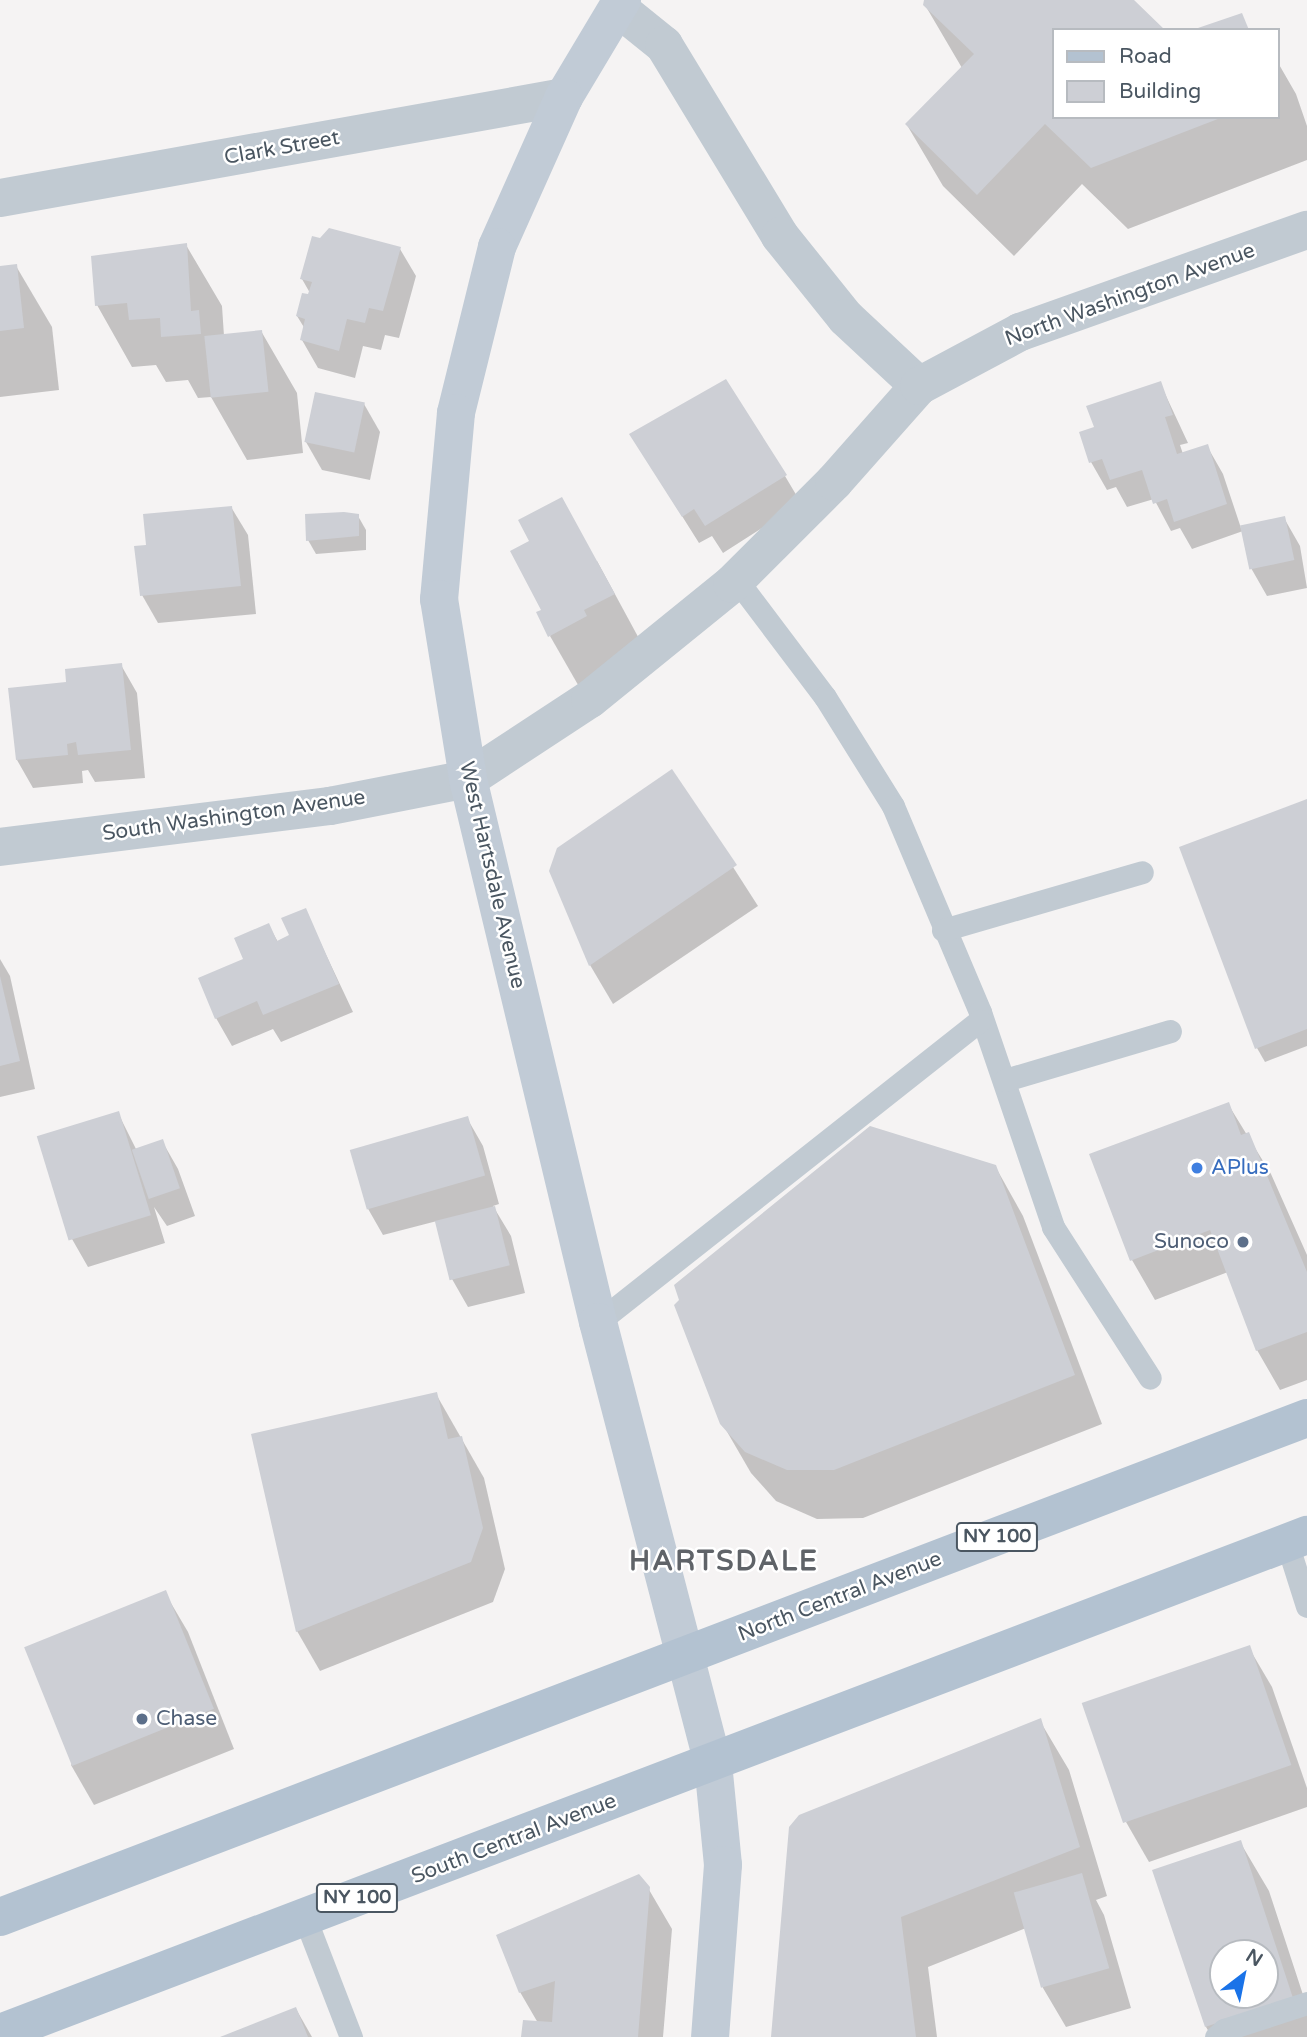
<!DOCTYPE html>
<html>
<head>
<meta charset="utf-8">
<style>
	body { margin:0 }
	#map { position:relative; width:1307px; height:2037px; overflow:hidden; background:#f5f3f3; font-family:"Varela Round",sans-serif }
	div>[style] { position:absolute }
	.shadow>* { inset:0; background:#0003 }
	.building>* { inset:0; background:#cdcfd5; transform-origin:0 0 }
	.service>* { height:23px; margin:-11.5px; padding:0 11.5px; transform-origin:11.5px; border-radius:11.5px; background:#c1cad2 }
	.minor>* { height:38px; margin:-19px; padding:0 19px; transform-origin:19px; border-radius:19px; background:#c1cad2 }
	.secondary>* { height:38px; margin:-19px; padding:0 19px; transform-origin:19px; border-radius:19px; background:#c1cbd6 }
	.primary>* { height:38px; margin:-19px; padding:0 19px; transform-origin:19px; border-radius:19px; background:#b3c2d1 }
	.dots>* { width:19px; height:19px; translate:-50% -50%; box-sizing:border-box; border:4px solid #fff; border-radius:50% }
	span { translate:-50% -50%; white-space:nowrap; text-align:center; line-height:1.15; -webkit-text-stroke:5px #fff; paint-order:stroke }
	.shield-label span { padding:2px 5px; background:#fff; border:2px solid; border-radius:5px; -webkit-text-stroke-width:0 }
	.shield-label { font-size:19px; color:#4a5661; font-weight:700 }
	.street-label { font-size:21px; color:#4a5661 }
	.shop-label { font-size:21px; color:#366cbe }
	.left { translate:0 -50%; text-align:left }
	.service-label { font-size:21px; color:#4e5e75 }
	.right { translate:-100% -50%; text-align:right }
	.district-label { font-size:28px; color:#5f6368; font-weight:700; letter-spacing:2px }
	.legend { position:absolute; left:1052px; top:28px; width:228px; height:91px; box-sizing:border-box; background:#fff; border:2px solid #b7bbc0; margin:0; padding:9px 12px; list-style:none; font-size:21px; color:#4a5661 }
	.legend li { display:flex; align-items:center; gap:14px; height:35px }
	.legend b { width:35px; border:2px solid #b7bbc0 }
	.north { position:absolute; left:1209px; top:1939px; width:70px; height:70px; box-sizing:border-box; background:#fff; border:2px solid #b7bbc0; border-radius:50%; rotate:32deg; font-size:19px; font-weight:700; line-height:28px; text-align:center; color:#4a5661 }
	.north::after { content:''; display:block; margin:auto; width:24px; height:32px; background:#1a73e8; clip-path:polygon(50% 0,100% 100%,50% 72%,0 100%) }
</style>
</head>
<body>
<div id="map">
	<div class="shadow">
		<div style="clip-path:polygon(926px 0,1131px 0,1053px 30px,1053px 117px,1277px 117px,1277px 61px,1296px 94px,1307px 126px,1307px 160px,1128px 229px,1082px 184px,1014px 256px,943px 186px,907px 125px,962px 68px,925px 5px)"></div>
		<div style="clip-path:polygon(186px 245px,222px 306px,224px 336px,261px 331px,297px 393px,303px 453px,247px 460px,211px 397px,198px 398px,188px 380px,166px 382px,156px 365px,132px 367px,97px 305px)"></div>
		<div style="clip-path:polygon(400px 249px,416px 276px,399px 338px,385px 335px,381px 350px,363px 346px,355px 378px,318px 368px,302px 340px,305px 329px,297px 316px,310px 293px,302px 279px)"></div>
		<div style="clip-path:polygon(16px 266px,52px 327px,59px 390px,0 397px,0 267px)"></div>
		<div style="clip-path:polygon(1160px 383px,1188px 443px,1180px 445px,1183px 454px,1207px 446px,1223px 474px,1241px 528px,1284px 518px,1300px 546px,1307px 588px,1267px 596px,1251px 568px,1243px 531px,1192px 549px,1180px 528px,1171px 531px,1154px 499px,1127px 507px,1116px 487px,1107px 490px,1091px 462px,1096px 428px)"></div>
		<div style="clip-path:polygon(364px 404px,380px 432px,370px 480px,322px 470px,306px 442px)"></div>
		<div style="clip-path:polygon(648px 462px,785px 476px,801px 503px,723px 553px,712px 536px,699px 543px)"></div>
		<div style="clip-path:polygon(231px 507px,248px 535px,256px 614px,158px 623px,142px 595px,148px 546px)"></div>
		<div style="clip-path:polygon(358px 516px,366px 530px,366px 550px,316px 554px,308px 540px)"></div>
		<div style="clip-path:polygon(597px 561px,649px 657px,585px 697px,550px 636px)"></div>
		<div style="clip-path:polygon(121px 665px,137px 693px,145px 778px,95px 782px,88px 770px,82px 771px,83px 783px,33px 788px,17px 760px,68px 683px)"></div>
		<div style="clip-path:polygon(672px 772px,758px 906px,613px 1004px,590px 965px)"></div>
		<div style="clip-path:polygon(1307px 801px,1307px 1046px,1265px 1062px,1257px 1048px)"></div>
		<div style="clip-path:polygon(305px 910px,353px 1012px,281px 1042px,273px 1029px,232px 1046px,216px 1018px,245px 960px,269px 926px,278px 942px,291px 936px)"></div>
		<div style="clip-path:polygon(0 959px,10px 976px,35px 1089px,0 1097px)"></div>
		<div style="clip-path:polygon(1228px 1104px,1271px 1174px,1307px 1255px,1307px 1380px,1280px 1390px,1257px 1350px,1228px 1272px,1155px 1300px,1132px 1260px)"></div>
		<div style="clip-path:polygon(118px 1113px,136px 1149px,162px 1141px,178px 1169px,195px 1216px,167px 1226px,154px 1207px,165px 1243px,88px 1267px,72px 1239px)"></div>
		<div style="clip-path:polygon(467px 1118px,483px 1146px,499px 1204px,493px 1206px,511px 1236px,525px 1293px,468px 1307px,452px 1279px,437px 1221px,383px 1235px,367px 1207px)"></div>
		<div style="clip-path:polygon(995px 1166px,1023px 1216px,1102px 1424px,863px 1518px,817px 1519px,776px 1501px,751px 1473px,722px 1423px)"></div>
		<div style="clip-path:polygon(436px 1394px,484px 1478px,505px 1569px,493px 1602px,320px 1671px,297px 1631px)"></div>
		<div style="clip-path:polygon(165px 1593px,188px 1632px,234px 1749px,94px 1805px,71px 1765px)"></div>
		<div style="clip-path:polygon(1249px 1648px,1272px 1687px,1307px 1788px,1307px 1807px,1149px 1862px,1126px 1822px)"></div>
		<div style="clip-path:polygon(1040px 1721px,1069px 1770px,1107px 1896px,1096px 1900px,1104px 1915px,1131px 2008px,1066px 2027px,1043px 1988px,1026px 1928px,928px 1967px,937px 2037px,772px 2037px)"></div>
		<div style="clip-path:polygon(evenodd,1240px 1842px,1269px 1891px,1307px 2007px,1307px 2037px,1212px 2037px,1206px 2027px,1240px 1842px,1223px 1953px,1265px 1953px,1265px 1995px,1223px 1995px,1223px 1953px)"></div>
		<div style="clip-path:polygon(648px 1888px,672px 1929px,663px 2037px,523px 2037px,538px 2023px,520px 1992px)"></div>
		<div style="clip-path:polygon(296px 2009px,312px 2037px,224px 2037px)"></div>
	</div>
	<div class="building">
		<div style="clip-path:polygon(924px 0,1134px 0,1165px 30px,1053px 30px,1053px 117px,1223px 117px,1091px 168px,1045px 124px,977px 195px,905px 124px,974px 54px,923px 5px)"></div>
		<div style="clip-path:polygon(1242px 13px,1249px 30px,1195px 30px,1195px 29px)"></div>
		<div style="clip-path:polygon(329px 228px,401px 247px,383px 311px,369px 308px,365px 323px,347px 319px,339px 351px,300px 340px,305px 319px,296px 316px,302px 293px,308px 294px,312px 282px,300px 279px,312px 236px,320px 238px)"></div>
		<div style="clip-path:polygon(187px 243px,191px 311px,199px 310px,201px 334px,161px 337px,160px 318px,129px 320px,127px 303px,95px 306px,91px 256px)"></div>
		<div style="clip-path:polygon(17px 264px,24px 328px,0 331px,0 266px)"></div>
		<div style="left:262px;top:330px;width:62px;height:58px;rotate:84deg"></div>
		<div style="clip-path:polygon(726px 379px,787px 475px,705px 526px,694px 509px,682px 517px,629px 434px)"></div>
		<div style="clip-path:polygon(1161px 381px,1173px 415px,1165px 417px,1177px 454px,1208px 444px,1227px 504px,1174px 522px,1167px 499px,1153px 504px,1142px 470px,1110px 480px,1102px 459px,1089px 463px,1079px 432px,1094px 427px,1086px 406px)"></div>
		<div style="left:315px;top:392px;width:51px;height:51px;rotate:12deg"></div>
		<div style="clip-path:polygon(562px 497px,615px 594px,584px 610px,587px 616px,548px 637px,536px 612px,541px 610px,510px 551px,529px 541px,518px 520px)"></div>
		<div style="clip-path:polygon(232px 506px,241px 586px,140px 596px,134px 546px,146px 545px,143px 514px)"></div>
		<div style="clip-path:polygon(344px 512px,359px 514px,359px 536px,306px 541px,305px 514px)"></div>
		<div style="left:1285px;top:516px;width:45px;height:46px;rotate:78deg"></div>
		<div style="clip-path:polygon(122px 663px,131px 750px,78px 755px,76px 742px,67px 744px,68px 755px,16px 760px,8px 688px,66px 682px,65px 669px)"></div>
		<div style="clip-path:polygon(672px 769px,737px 865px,589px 966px,549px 871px,557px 848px)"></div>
		<div style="clip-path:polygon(1307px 799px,1307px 1029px,1255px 1049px,1179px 847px)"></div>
		<div style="clip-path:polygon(306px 908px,339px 984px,263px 1015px,257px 1001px,215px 1019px,198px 978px,243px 959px,234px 938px,269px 923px,277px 941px,289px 935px,281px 918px)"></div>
		<div style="clip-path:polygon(0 976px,20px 1061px,0 1066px)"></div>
		<div style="clip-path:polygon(1229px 1102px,1241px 1135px,1249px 1132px,1307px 1272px,1307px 1332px,1256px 1351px,1210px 1230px,1130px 1261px,1089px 1154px)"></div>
		<div style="left:119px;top:1111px;width:109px;height:86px;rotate:73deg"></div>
		<div style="left:468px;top:1116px;width:62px;height:123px;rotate:74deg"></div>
		<div style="clip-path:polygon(870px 1126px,996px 1165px,1075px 1375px,834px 1470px,787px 1470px,745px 1452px,720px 1424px,674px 1305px,679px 1300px,674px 1285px)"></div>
		<div style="left:163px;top:1139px;width:52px;height:33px;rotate:71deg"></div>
		<div style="left:495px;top:1206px;width:61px;height:62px;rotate:76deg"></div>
		<div style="clip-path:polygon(437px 1392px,448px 1439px,462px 1436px,483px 1528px,471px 1562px,296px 1632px,251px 1434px)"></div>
		<div style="left:166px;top:1590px;width:128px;height:153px;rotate:68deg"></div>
		<div style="left:1250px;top:1645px;width:127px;height:178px;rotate:71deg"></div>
		<div style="clip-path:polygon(1041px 1718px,1080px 1847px,901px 1917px,916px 2037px,771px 2037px,789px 1827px,799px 1815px)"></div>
		<div style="clip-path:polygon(evenodd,1241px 1840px,1293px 1998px,1205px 2027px,1152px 1870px,1241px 1840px,1223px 1953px,1265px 1953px,1265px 1995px,1223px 1995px,1223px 1953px)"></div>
		<div style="left:1082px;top:1873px;width:99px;height:71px;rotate:74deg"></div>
		<div style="clip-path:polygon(639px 1874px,650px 1887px,638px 2037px,521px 2037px,523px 2020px,552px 2022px,555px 1981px,519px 1993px,496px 1935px)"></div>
		<div style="clip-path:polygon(296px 2007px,308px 2037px,220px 2037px)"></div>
	</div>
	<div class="service">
		<div style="left:736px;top:579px;width:148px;rotate:53deg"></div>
		<div style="left:825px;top:697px;width:128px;rotate:58deg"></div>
		<div style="left:893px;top:806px;width:224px;rotate:67.1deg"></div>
		<div style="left:980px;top:1012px;width:227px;rotate:71.2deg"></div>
		<div style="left:1053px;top:1227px;width:179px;rotate:57.3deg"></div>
		<div style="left:943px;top:930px;width:207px;rotate:-16.2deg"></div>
		<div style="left:1005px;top:1080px;width:172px;rotate:-16.5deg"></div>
		<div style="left:598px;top:1322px;width:486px;rotate:-38.3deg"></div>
		<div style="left:1287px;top:1543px;width:66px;rotate:72.4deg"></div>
		<div style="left:305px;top:1918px;width:128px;rotate:68.9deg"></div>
		<div style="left:1216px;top:2037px;width:11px;rotate:-41deg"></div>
		<div style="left:1224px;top:2030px;width:87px;rotate:-18deg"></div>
	</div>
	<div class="minor">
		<div style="left:618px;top:8px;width:59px;rotate:38.8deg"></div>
		<div style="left:664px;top:45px;width:223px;rotate:58.7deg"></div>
		<div style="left:780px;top:236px;width:105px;rotate:51.2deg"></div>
		<div style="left:846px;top:318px;width:100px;rotate:43deg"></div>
		<div style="left:0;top:198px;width:573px;rotate:-10.15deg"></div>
		<div style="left:0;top:847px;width:333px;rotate:-7.1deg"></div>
		<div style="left:330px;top:806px;width:141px;rotate:-11.1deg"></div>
		<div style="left:468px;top:779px;width:146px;rotate:-33.3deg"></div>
		<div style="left:590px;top:699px;width:183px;rotate:-39deg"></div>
		<div style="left:732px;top:584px;width:144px;rotate:-45deg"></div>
		<div style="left:834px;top:482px;width:128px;rotate:-48.5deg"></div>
		<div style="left:919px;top:386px;width:115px;rotate:-28.1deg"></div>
		<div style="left:1020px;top:332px;width:305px;rotate:-19.6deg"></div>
	</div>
	<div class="secondary">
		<div style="left:622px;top:0;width:113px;rotate:120.9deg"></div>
		<div style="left:564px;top:97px;width:164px;rotate:114.1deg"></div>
		<div style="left:497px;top:247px;width:171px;rotate:103.9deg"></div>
		<div style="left:456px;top:413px;width:187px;rotate:95.2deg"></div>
		<div style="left:439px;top:599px;width:182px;rotate:80.8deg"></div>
		<div style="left:468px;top:779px;width:558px;rotate:76.54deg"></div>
		<div style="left:598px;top:1322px;width:456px;rotate:75.4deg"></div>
		<div style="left:713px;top:1763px;width:102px;rotate:84.4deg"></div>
		<div style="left:723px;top:1865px;width:172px;rotate:94.3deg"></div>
	</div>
	<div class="primary">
		<div style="left:0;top:1917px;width:1399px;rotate:-20.9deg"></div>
		<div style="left:0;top:2033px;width:1399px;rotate:-20.86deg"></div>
	</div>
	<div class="dots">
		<div style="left:1197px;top:1168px;background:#3f7fe0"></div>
		<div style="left:1243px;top:1242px;background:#5c6f8a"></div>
		<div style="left:142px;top:1719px;background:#5c6f8a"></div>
	</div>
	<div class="shield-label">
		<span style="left:997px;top:1537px">NY 100</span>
		<span style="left:357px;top:1898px">NY 100</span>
	</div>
	<div class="street-label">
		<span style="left:282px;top:148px;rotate:-10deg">Clark Street</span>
		<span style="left:1130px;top:295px;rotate:-20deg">North Washington Avenue</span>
		<span style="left:234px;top:816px;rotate:-8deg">South Washington Avenue</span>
		<span style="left:492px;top:875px;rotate:77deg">West Hartsdale Avenue</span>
		<span style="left:840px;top:1597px;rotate:-21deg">North Central Avenue</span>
		<span style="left:514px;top:1839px;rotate:-21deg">South Central Avenue</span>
	</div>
	<div class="shop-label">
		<span class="left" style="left:1211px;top:1168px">APlus</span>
	</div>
	<div class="service-label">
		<span class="right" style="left:1229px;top:1242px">Sunoco</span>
		<span class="left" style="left:156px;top:1719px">Chase</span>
	</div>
	<div class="district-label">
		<span style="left:724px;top:1561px">HARTSDALE</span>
	</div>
	<ul class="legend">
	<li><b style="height:9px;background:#b3c2d1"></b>Road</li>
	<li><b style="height:19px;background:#cdcfd5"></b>Building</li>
	</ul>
	<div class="north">N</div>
</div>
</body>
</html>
